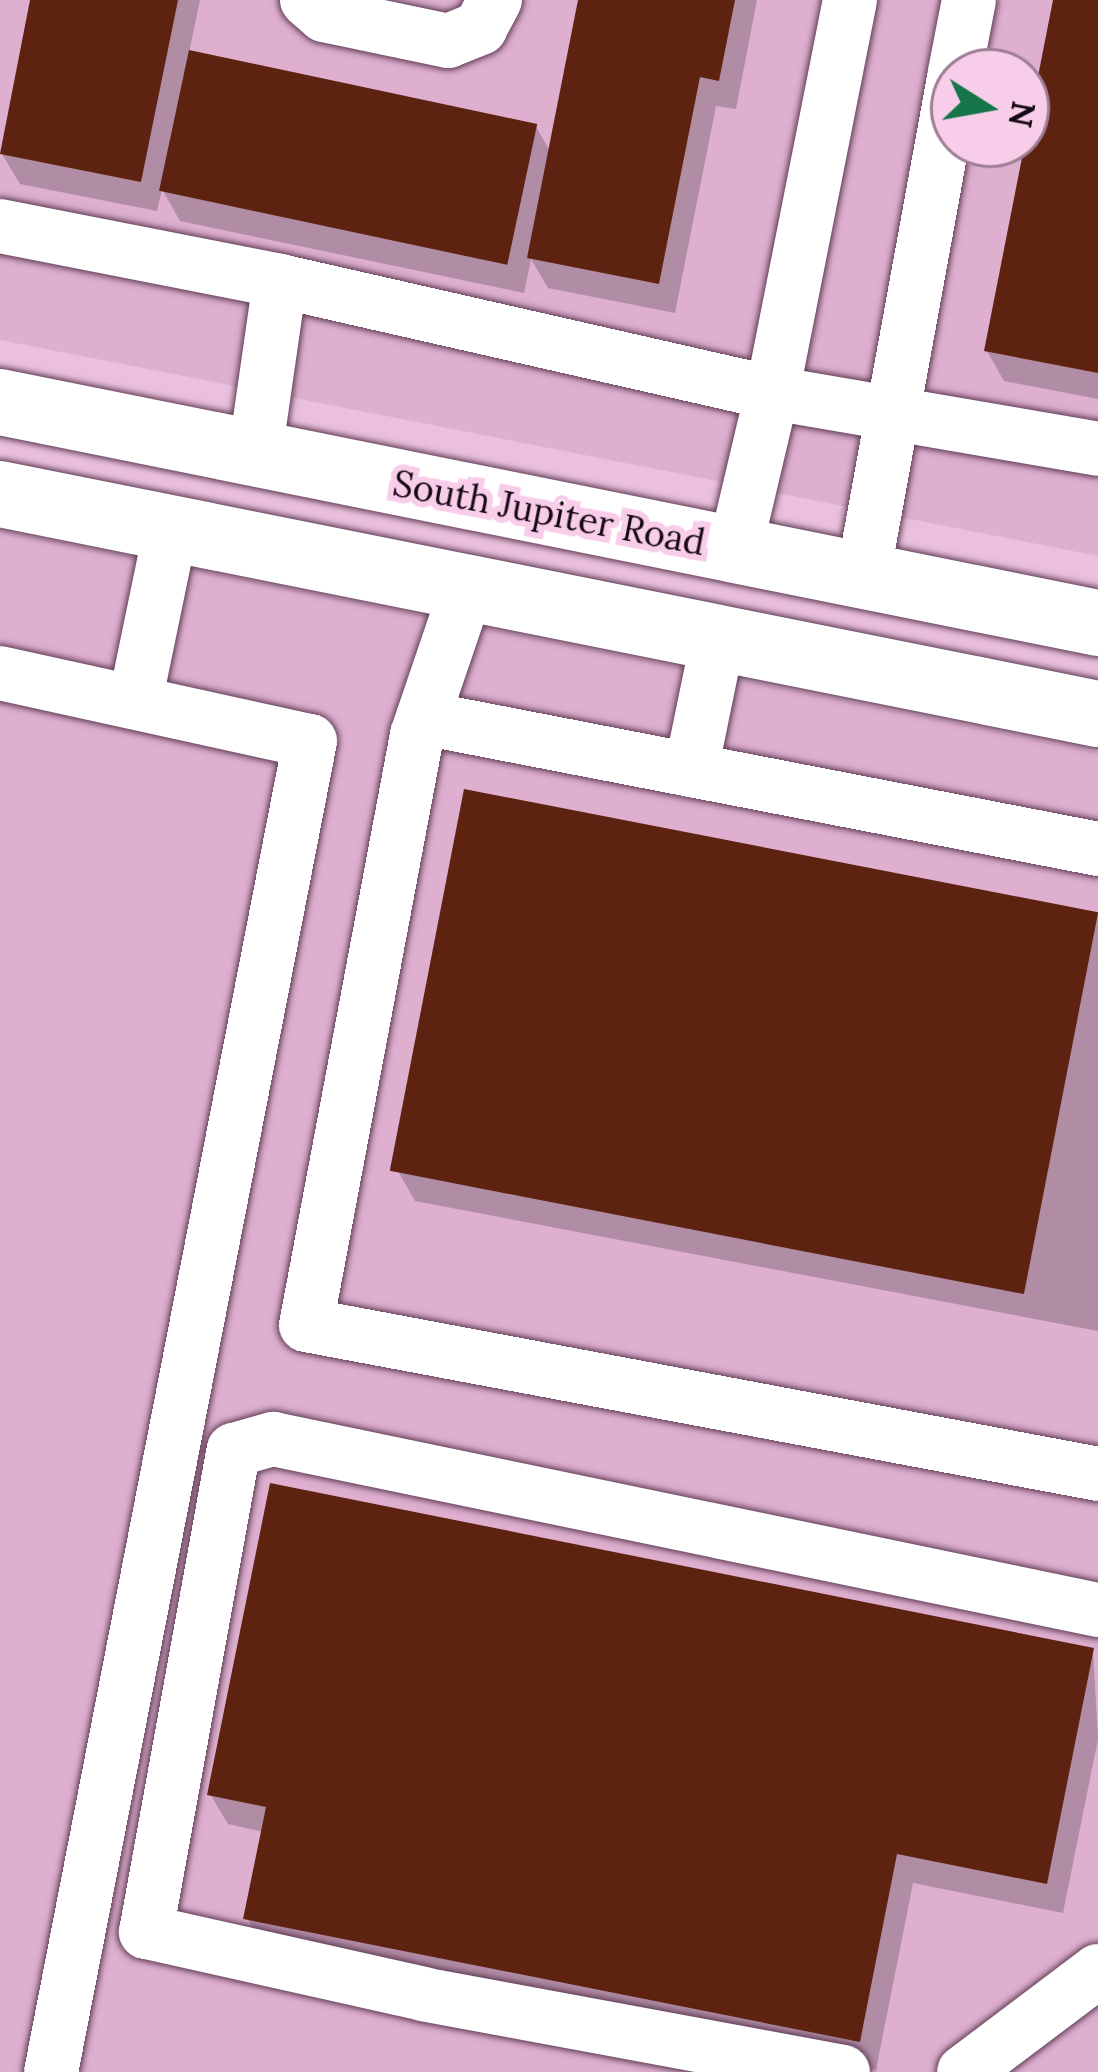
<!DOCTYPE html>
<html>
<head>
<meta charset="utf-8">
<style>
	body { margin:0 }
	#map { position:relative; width:1098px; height:2072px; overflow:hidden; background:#eac0dd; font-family:Lora,serif }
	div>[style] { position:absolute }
	.built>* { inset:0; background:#deafcf }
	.shadow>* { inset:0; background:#0003 }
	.building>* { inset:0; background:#5e2310; transform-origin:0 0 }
	.roads { filter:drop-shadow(0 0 3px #603d56) drop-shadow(0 0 3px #603d56) }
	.minor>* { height:54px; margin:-27px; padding:0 27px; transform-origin:27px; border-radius:27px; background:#fff }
	.major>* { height:66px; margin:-33px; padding:0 33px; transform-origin:33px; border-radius:33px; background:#fff }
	span { translate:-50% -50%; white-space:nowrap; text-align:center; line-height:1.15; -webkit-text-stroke:12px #f8cdea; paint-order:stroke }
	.street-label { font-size:36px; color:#170913 }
	.north { position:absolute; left:930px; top:48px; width:120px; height:120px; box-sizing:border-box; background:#f8cdea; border:3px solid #9e7f94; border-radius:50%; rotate:101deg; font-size:33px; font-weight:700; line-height:48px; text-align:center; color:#170913 }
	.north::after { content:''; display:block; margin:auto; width:42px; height:54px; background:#17754b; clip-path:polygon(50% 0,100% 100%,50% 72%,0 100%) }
</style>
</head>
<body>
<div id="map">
	<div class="built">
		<div style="clip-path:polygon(evenodd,0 0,1098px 0,1098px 556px,0 340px,0 0,954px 72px,1026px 72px,1026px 144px,954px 144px,954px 72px)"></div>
		<div style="clip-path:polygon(0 530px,1098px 752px,1098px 2072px,0 2072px)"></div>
	</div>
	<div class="shadow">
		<div style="clip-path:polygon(33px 0,200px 0,189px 53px,535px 125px,551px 153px,581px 0,757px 0,736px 109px,716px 106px,675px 313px,548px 288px,531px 259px,524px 293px,180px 221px,162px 189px,157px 211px,20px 184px,2px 154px)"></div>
		<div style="clip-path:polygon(1056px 0,1098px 0,1098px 399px,1004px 381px,987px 351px)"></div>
		<div style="clip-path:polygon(1098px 915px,1098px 1331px,415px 1201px,398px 1171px)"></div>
		<div style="clip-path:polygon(1093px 1650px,1098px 1739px,1063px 1913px,913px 1883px,876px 2070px,264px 1948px,247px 1918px,264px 1832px,228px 1824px,210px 1794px)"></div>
	</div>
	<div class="building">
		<div style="clip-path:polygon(30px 0,178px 0,141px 182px,0 154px)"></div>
		<div style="clip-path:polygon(578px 0,735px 0,719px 81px,700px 77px,659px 284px,527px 258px)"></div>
		<div style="clip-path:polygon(1053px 0,1098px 0,1098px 373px,984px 351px)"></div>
		<div style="left:189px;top:50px;width:356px;height:144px;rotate:12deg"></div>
		<div style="left:464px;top:789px;width:646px;height:389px;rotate:11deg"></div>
		<div style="clip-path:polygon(270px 1483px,1094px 1648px,1047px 1884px,897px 1854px,860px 2042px,243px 1919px,266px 1807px,207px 1795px)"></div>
	</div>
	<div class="roads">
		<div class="minor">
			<div style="left:307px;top:0;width:23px;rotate:41deg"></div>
			<div style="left:324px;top:15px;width:127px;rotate:11.8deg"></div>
			<div style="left:448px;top:41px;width:35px;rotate:-22deg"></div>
			<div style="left:480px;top:28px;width:32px;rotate:-62deg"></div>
			<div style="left:850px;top:0;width:401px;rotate:101.2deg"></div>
			<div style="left:772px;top:393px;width:331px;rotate:9.7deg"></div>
			<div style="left:955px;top:72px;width:73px;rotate:-79deg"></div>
			<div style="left:0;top:226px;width:285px;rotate:11.1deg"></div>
			<div style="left:280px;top:281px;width:175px;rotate:98.2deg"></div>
			<div style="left:280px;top:281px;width:505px;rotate:12.82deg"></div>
			<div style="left:772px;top:393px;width:161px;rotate:103.3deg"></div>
			<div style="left:863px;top:576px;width:506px;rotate:-79.64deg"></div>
			<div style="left:467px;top:588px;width:155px;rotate:108.8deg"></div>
			<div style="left:417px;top:735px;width:600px;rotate:100.65deg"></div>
			<div style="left:306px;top:1325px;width:806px;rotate:10.65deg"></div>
			<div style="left:0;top:673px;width:317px;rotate:12.4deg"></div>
			<div style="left:310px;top:741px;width:1356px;rotate:101.01deg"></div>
			<div style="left:135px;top:702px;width:178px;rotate:-78.3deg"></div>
			<div style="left:423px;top:718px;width:688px;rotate:10.98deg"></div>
			<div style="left:691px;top:770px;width:135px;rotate:-78.4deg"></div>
			<div style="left:843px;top:2072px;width:426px;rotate:-169.5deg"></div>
			<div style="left:424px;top:1994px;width:285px;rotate:-167.4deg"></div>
			<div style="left:146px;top:1932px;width:490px;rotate:-79.7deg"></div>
			<div style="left:234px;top:1450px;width:41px;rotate:-15.8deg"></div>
			<div style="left:273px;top:1439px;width:843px;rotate:11.71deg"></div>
			<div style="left:964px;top:2072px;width:168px;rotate:-37deg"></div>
		</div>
		<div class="major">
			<div style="left:0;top:402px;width:1120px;rotate:11.38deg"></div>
			<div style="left:0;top:494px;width:1120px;rotate:11.33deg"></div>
		</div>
	</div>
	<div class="street-label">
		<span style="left:549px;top:513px;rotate:11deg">South Jupiter Road</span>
	</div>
	<div class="north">N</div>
</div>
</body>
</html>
